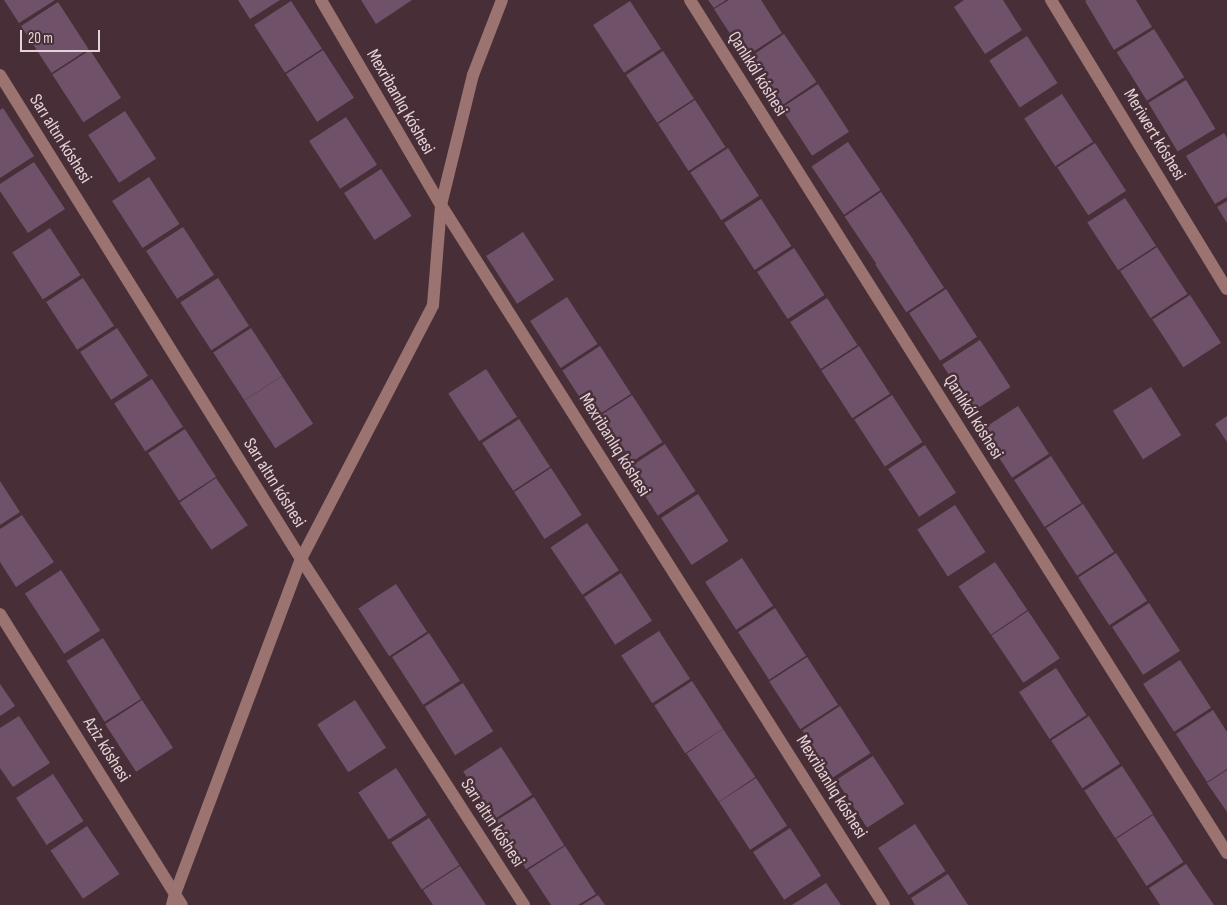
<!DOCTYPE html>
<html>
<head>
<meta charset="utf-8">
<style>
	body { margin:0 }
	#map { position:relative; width:1227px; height:905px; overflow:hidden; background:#482f37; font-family:"Sofia Sans Condensed",sans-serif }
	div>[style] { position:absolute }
	.building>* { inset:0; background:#6f516a; transform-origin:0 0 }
	.minor>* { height:12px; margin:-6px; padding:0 6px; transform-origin:6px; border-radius:6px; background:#9b7370 }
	span { translate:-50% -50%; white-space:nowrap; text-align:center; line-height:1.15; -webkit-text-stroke:5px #482f37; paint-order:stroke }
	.street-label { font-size:18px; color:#e4d3d8 }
	.scale { position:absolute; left:20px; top:30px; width:80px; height:22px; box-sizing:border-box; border:2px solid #e4d3d8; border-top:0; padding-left:6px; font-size:15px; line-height:18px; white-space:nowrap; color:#e4d3d8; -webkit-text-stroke:4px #482f37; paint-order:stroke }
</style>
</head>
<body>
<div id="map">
	<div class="building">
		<div style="clip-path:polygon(4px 0,55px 0,19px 23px)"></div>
		<div style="clip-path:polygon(238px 0,280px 0,250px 19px)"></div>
		<div style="clip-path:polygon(361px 0,412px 0,376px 24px)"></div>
		<div style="clip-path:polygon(708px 0,726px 0,714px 8px)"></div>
		<div style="clip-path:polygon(729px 0,761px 0,782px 33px,745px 57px,714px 9px)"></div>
		<div style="clip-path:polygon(964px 0,1003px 0,1022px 30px,985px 54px,954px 7px)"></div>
		<div style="clip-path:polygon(1087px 0,1136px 0,1152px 27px,1114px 50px,1085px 1px)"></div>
		<div style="left:291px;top:1px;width:57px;height:44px;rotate:57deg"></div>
		<div style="left:630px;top:1px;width:57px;height:44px;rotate:57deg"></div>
		<div style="left:58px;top:2px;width:56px;height:44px;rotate:57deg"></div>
		<div style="left:1154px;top:29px;width:57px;height:44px;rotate:58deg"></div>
		<div style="left:784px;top:34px;width:58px;height:44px;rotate:56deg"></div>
		<div style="left:1027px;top:36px;width:56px;height:45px;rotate:57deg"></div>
		<div style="left:90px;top:50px;width:57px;height:45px;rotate:57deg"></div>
		<div style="left:323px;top:50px;width:57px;height:44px;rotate:57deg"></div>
		<div style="left:663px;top:51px;width:57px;height:44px;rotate:57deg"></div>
		<div style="left:1186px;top:80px;width:57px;height:44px;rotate:59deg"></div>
		<div style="left:818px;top:84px;width:57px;height:44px;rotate:57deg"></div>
		<div style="left:1062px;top:94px;width:57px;height:45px;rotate:57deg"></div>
		<div style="left:695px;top:100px;width:56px;height:44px;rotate:57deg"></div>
		<div style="clip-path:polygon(3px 108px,34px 156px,0 178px,0 110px)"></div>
		<div style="left:125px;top:111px;width:57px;height:44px;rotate:57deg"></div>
		<div style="left:346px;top:117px;width:57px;height:44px;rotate:57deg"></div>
		<div style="clip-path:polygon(1224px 133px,1227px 138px,1227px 197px,1215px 204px,1186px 156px)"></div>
		<div style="left:848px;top:142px;width:58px;height:44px;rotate:56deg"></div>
		<div style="left:1095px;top:143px;width:57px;height:45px;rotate:57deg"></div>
		<div style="left:728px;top:148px;width:57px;height:45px;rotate:57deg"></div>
		<div style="clip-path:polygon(34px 162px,65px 209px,28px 233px,0 191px,0 184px)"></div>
		<div style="left:381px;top:169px;width:56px;height:44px;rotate:57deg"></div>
		<div style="left:149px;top:177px;width:56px;height:44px;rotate:57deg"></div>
		<div style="left:881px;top:192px;width:58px;height:44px;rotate:56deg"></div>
		<div style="left:1125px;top:198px;width:57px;height:45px;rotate:57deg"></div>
		<div style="left:761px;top:199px;width:56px;height:44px;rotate:57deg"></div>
		<div style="clip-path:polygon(1227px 201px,1227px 223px,1217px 207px)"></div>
		<div style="left:183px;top:227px;width:57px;height:44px;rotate:57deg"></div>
		<div style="left:50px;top:228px;width:56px;height:45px;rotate:57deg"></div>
		<div style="left:523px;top:232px;width:57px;height:44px;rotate:57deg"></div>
		<div style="left:913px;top:240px;width:57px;height:45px;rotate:57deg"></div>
		<div style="left:1157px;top:247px;width:56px;height:44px;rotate:57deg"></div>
		<div style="left:794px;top:248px;width:56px;height:44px;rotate:57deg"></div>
		<div style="left:83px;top:278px;width:57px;height:44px;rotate:57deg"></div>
		<div style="left:218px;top:278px;width:57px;height:45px;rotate:57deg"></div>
		<div style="left:946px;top:289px;width:57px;height:44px;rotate:57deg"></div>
		<div style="left:1190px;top:295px;width:57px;height:45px;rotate:57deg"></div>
		<div style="left:567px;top:297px;width:56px;height:44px;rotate:57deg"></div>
		<div style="left:827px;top:298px;width:56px;height:44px;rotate:57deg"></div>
		<div style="left:117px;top:328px;width:57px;height:44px;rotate:57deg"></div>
		<div style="left:251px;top:328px;width:57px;height:45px;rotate:57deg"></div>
		<div style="left:980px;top:340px;width:56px;height:45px;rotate:57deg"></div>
		<div style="left:600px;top:346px;width:57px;height:45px;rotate:57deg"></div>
		<div style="left:859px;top:346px;width:57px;height:45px;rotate:57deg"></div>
		<div style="left:486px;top:369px;width:57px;height:45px;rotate:57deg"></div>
		<div style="left:282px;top:376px;width:57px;height:45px;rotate:57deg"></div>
		<div style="left:152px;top:379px;width:57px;height:45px;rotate:57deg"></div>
		<div style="left:1151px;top:387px;width:57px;height:45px;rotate:58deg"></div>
		<div style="left:632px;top:395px;width:56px;height:45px;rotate:57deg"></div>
		<div style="left:892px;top:395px;width:56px;height:45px;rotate:57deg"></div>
		<div style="left:1018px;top:406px;width:57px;height:44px;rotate:57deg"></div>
		<div style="clip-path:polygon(1227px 416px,1227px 442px,1215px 424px)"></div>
		<div style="left:519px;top:419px;width:57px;height:44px;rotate:57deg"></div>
		<div style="left:185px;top:429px;width:57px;height:44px;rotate:57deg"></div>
		<div style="left:665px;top:444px;width:56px;height:45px;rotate:57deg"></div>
		<div style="left:925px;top:445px;width:57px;height:44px;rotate:57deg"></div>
		<div style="left:1051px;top:456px;width:56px;height:44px;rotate:57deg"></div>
		<div style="left:551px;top:468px;width:56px;height:44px;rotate:57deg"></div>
		<div style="left:216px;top:478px;width:57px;height:44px;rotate:56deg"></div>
		<div style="clip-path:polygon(0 481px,20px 512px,0 525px)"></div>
		<div style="left:698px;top:494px;width:56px;height:44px;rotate:57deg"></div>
		<div style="left:1083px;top:504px;width:57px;height:44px;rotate:57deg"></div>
		<div style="left:955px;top:505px;width:56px;height:45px;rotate:57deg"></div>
		<div style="clip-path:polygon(22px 515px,54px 562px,16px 587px,0 562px,0 529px)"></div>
		<div style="left:587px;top:523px;width:57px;height:44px;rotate:56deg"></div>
		<div style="left:1116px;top:553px;width:57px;height:45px;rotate:57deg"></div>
		<div style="left:742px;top:558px;width:57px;height:44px;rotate:57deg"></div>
		<div style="left:995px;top:562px;width:58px;height:44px;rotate:56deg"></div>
		<div style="left:61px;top:570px;width:72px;height:43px;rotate:57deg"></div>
		<div style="left:621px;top:573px;width:57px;height:44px;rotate:57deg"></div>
		<div style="left:396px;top:584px;width:57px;height:45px;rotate:57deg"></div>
		<div style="left:1149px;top:603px;width:57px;height:44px;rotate:57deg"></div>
		<div style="left:775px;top:608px;width:57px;height:44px;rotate:57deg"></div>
		<div style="left:1028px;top:611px;width:57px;height:44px;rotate:56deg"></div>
		<div style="left:659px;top:631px;width:57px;height:45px;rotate:57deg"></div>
		<div style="left:429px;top:633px;width:57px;height:44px;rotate:57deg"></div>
		<div style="left:103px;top:638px;width:72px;height:43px;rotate:58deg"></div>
		<div style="left:807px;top:657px;width:57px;height:45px;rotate:57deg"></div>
		<div style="left:1180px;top:660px;width:57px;height:44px;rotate:57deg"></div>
		<div style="left:1056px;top:668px;width:56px;height:44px;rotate:57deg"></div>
		<div style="left:692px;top:681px;width:57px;height:45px;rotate:57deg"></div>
		<div style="left:463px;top:683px;width:57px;height:45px;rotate:58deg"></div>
		<div style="clip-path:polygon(0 684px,15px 706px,0 716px)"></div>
		<div style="left:142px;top:700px;width:57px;height:44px;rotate:57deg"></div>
		<div style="left:355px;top:700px;width:57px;height:45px;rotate:57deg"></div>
		<div style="left:840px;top:706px;width:56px;height:45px;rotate:57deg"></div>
		<div style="clip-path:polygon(1213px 710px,1227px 732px,1227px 769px,1207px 782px,1176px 734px)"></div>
		<div style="clip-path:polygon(19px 716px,50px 763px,13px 787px,0 768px,0 728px)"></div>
		<div style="left:1089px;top:716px;width:57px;height:45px;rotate:57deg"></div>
		<div style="left:723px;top:729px;width:58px;height:44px;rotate:56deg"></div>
		<div style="left:501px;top:747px;width:57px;height:45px;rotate:57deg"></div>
		<div style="left:873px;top:756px;width:57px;height:44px;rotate:57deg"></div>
		<div style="left:1122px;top:766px;width:57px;height:45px;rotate:57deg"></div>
		<div style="left:396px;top:768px;width:56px;height:45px;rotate:57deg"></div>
		<div style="clip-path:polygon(1227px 770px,1227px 812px,1207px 783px)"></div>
		<div style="left:53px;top:774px;width:56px;height:44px;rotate:57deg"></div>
		<div style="left:756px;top:778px;width:57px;height:44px;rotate:57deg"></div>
		<div style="left:534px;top:797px;width:57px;height:45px;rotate:58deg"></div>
		<div style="left:1153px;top:815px;width:56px;height:44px;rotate:57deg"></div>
		<div style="left:429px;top:818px;width:56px;height:45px;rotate:57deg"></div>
		<div style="left:915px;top:824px;width:56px;height:44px;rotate:57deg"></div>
		<div style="left:87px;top:826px;width:58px;height:44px;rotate:56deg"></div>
		<div style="left:790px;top:828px;width:57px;height:44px;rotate:57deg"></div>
		<div style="clip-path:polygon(565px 846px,596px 894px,578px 905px,551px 905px,528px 870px)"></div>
		<div style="clip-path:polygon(1186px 864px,1214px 905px,1160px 905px,1149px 888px)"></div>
		<div style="clip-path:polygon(460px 866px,486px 905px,433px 905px,423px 890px)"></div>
		<div style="clip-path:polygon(948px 874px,968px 905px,915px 905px,911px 898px)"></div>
		<div style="clip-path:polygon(826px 883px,841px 905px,792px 905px)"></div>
		<div style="clip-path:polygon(598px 895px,605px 905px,582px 905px)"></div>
	</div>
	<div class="minor">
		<div style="left:321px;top:0;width:238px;rotate:59.7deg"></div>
		<div style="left:441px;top:205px;width:828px;rotate:57.67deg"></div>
		<div style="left:690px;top:0;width:1008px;rotate:57.81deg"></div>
		<div style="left:1051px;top:0;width:338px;rotate:58.7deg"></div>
		<div style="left:0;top:75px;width:570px;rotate:58.12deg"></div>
		<div style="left:301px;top:559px;width:412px;rotate:57.2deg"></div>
		<div style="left:0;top:614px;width:343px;rotate:58deg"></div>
		<div style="left:172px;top:905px;width:11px;rotate:-75deg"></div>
		<div style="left:175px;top:894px;width:358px;rotate:-69.4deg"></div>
		<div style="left:301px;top:559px;width:286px;rotate:-62.5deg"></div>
		<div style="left:433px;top:305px;width:100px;rotate:-85.4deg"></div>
		<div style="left:441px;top:205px;width:134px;rotate:-76.2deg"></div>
		<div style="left:473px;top:75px;width:80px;rotate:-68.9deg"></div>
	</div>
	<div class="street-label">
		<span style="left:757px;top:74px;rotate:58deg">Qanlıkól kóshesi</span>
		<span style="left:400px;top:102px;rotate:60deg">Mexribanlıq kóshesi</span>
		<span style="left:1154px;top:135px;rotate:59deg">Meriwert kóshesi</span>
		<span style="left:60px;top:139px;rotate:58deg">Sarı altın kóshesi</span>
		<span style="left:973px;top:417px;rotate:58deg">Qanlıkól kóshesi</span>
		<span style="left:614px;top:445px;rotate:58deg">Mexribanlıq kóshesi</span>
		<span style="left:274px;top:483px;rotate:58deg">Sarı altın kóshesi</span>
		<span style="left:106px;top:750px;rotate:58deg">Aziz kóshesi</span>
		<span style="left:831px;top:787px;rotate:58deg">Mexribanlıq kóshesi</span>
		<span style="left:492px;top:823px;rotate:57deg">Sarı altın kóshesi</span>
	</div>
	<div class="scale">20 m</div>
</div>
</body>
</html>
